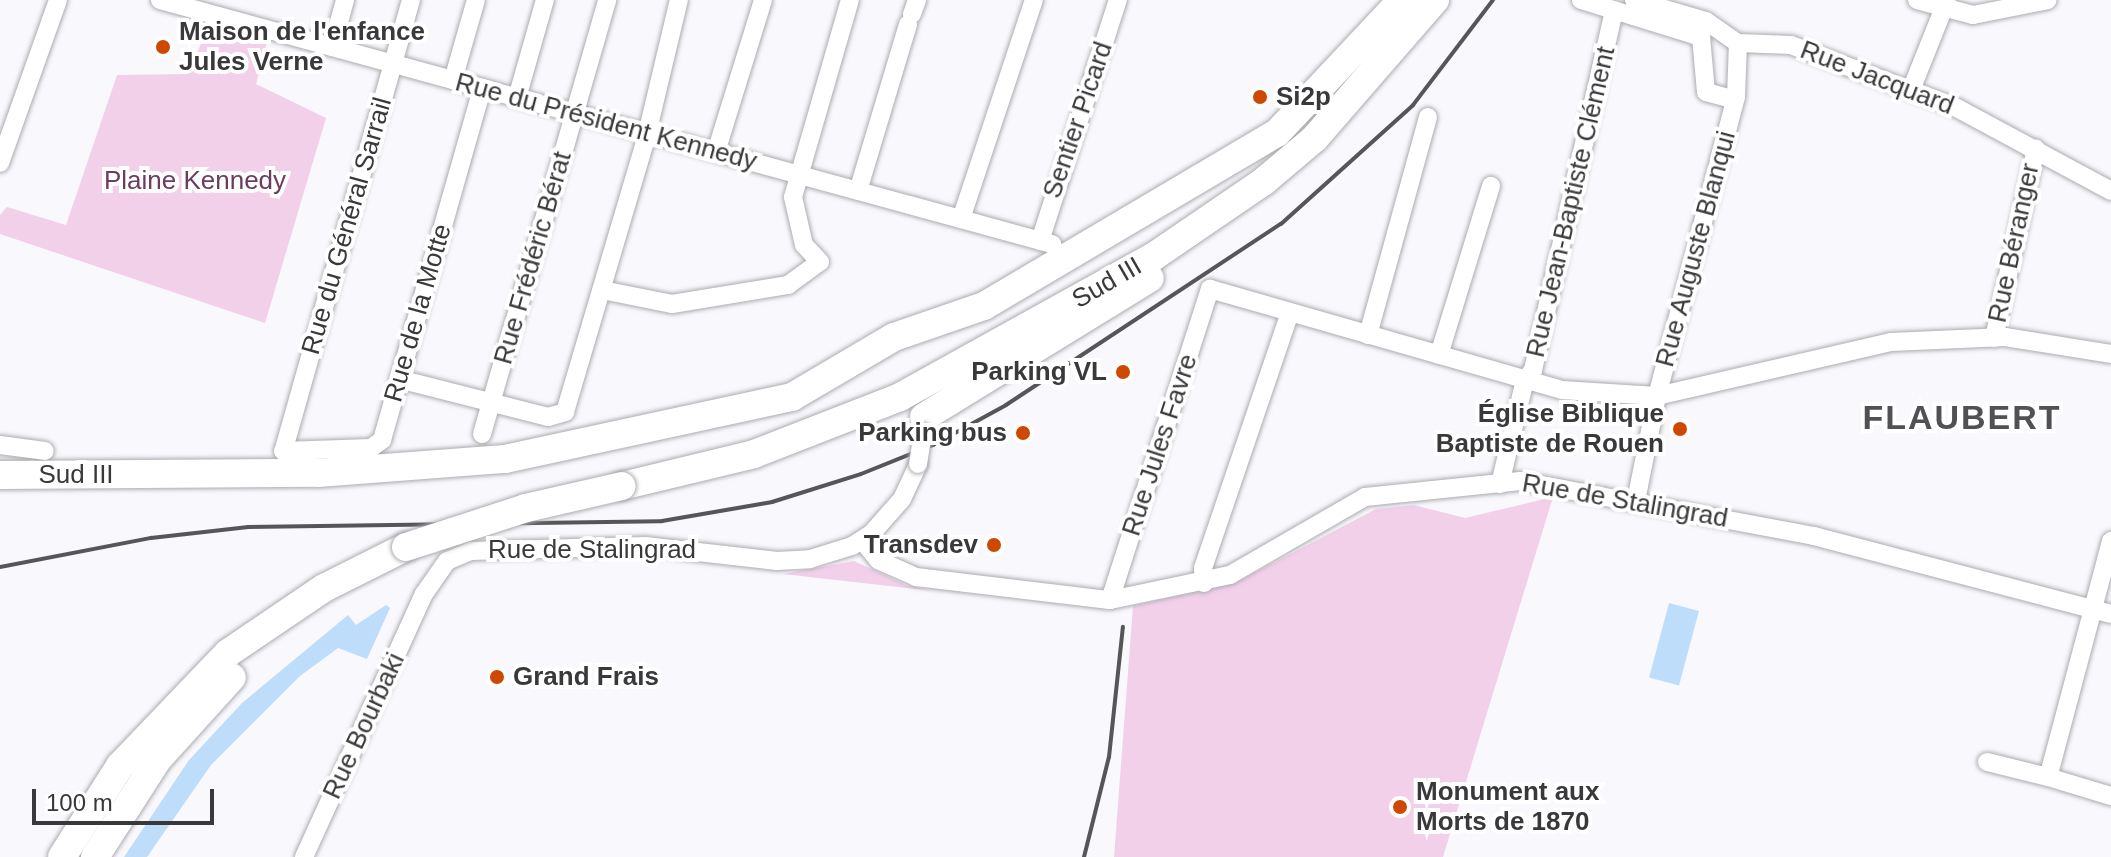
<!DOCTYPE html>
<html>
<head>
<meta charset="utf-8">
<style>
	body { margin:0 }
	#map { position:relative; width:2111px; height:857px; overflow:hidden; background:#f8f8fd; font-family:Arial,sans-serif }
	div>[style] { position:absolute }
	.green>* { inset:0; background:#f3d0ea }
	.water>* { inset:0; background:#beddfb; transform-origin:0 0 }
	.roads { filter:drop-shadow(0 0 2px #acabb0) drop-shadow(0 0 2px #acabb0) }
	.minor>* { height:18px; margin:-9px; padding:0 9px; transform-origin:9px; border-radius:9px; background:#fff }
	.highway>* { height:28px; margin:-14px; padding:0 14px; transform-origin:14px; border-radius:14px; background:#fff }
	.rail>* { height:4px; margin:-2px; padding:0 2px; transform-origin:2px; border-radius:2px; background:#565658 }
	.bridges { filter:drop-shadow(0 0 2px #acabb0) drop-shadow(0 0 2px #acabb0) }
	.minor-bridge>* { height:18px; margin:-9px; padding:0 9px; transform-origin:9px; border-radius:9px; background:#fff }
	.highway-bridge>* { height:28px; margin:-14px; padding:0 14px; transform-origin:14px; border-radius:14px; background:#fff }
	.dots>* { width:22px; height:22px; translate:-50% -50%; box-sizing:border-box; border:4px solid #fff; border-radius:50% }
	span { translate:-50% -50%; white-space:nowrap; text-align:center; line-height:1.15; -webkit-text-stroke:8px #fff; paint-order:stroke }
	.poi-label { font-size:26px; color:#39393b; font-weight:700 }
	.left { translate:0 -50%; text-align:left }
	.right { translate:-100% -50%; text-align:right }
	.street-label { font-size:26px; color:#39393b }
	.park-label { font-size:26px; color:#6a3c60 }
	.district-label { font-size:34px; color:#515155; font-weight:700; letter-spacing:2px }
	.scale { position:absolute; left:32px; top:789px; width:182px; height:36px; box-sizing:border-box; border:4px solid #39393b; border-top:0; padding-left:10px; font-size:24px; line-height:28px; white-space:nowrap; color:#39393b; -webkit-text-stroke:6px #fff; paint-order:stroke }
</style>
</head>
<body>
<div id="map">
	<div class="green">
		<div style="clip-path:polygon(225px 26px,268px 38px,256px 84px,326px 118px,265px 323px,0 234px,0 215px,7px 207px,66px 225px,117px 75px,188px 74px,206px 32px)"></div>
		<div style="clip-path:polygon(1553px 497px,1443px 857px,1114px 857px,1133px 606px,1237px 582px,1376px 509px,1414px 505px,1465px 518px)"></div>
		<div style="clip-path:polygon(854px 561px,906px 585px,933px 591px,783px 574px)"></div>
	</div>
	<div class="water">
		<div style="left:1669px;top:603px;width:31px;height:77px;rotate:15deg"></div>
		<div style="clip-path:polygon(386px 605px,390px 608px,367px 659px,338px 648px,300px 676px,211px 765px,147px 857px,124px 857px,189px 760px,242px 703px,348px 615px,356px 625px)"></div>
	</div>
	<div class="roads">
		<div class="minor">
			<div style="left:160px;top:0;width:925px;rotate:15.3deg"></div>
			<div style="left:411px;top:0;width:469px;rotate:105.8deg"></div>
			<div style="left:283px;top:451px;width:88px;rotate:-2deg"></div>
			<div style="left:371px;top:448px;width:14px;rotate:-36deg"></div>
			<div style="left:382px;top:440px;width:366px;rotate:-74.1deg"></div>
			<div style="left:1581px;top:0;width:126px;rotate:17.1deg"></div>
			<div style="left:1701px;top:37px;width:55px;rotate:84.8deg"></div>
			<div style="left:1706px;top:92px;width:30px;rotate:15deg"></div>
			<div style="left:1634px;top:0;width:75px;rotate:16.3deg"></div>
			<div style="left:1706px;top:21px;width:39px;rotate:35deg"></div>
			<div style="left:1738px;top:43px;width:53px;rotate:2.2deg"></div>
			<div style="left:1791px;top:45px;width:178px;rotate:20.8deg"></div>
			<div style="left:1957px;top:108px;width:175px;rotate:28.3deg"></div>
			<div style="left:1917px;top:0;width:58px;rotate:15deg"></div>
			<div style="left:1973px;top:15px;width:76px;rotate:-11.3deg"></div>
			<div style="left:912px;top:14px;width:15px;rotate:-70deg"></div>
			<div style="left:332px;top:47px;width:49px;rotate:-74.5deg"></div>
			<div style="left:453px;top:80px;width:83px;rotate:-74deg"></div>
			<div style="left:1911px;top:90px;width:97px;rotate:-68.2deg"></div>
			<div style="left:517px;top:98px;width:102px;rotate:-74.1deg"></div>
			<div style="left:716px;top:152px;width:159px;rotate:-72.8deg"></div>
			<div style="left:0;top:163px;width:173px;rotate:-70.4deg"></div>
			<div style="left:858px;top:191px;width:174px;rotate:-73.3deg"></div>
			<div style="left:961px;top:219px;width:231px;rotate:-71.6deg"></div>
			<div style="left:1040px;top:241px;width:253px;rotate:-72.1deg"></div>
			<div style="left:602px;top:290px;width:71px;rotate:11.3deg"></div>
			<div style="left:672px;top:304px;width:118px;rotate:-9.3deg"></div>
			<div style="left:788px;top:285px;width:39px;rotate:-36deg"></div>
			<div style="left:820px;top:262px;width:23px;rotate:-133deg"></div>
			<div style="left:804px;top:245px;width:49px;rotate:-102.9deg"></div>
			<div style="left:793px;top:197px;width:205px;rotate:-73.9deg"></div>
			<div style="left:1368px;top:335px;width:226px;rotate:-74.6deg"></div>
			<div style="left:1994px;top:338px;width:194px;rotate:-77.5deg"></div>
			<div style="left:1439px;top:355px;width:177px;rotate:-72.9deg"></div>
			<div style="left:399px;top:379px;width:154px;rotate:14.3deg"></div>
			<div style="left:548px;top:417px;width:18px;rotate:-16deg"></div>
			<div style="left:565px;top:412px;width:286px;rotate:-73.5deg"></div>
			<div style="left:646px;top:138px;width:142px;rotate:-76.6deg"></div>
			<div style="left:482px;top:434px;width:452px;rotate:-73.9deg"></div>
			<div style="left:0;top:445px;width:45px;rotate:7.6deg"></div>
			<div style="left:1500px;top:484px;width:107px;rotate:-76.5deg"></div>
			<div style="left:1525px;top:380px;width:13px;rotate:-51deg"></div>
			<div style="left:1533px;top:370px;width:369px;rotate:-77.3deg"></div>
			<div style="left:1636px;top:501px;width:107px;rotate:-78.7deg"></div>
			<div style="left:1657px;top:396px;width:309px;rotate:-75.2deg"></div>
			<div style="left:1736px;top:97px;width:54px;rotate:-87.9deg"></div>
			<div style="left:862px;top:540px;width:26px;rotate:51deg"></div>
			<div style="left:878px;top:560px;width:42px;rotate:24.1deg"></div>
			<div style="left:916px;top:577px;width:195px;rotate:6.8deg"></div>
			<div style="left:1110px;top:600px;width:123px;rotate:-11.8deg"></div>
			<div style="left:1230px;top:575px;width:156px;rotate:-30deg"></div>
			<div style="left:1365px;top:497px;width:156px;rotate:-5.9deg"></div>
			<div style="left:1520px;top:481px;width:299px;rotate:10.6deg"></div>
			<div style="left:1814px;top:536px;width:307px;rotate:14.7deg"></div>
			<div style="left:2111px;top:541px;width:244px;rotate:104.9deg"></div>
			<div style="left:2048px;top:777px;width:66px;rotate:16.8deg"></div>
			<div style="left:1204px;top:583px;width:15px;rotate:-94deg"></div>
			<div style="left:1203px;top:568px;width:270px;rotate:-71.2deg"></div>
			<div style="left:1110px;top:600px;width:327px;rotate:-72.2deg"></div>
			<div style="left:1210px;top:289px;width:366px;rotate:16deg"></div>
			<div style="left:1562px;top:390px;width:95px;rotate:3.6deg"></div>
			<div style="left:1657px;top:396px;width:240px;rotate:-13deg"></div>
			<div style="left:1891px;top:342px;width:114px;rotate:-2.5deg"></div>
			<div style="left:2005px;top:337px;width:107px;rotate:9.1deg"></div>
			<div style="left:1987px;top:762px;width:63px;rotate:13.8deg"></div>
			<div style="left:304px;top:857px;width:289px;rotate:-65.5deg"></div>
			<div style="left:424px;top:594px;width:40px;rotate:-55.1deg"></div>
			<div style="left:447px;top:561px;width:25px;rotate:-23deg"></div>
			<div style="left:470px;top:551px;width:175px;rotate:-1.6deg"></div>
			<div style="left:645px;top:546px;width:133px;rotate:6.5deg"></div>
			<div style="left:777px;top:561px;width:33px;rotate:-3deg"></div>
			<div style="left:810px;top:559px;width:44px;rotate:-17.2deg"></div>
			<div style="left:852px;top:546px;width:24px;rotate:-33deg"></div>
			<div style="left:872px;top:533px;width:45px;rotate:-48.6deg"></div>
			<div style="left:902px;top:499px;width:38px;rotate:-65deg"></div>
		</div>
		<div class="highway">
			<div style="left:924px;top:417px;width:265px;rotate:-31.6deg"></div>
			<div style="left:0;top:475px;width:318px;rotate:-0.4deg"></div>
			<div style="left:318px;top:473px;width:188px;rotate:-4.3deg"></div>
			<div style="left:505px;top:459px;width:294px;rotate:-12.2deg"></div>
			<div style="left:792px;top:397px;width:118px;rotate:-30.5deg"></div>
			<div style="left:894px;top:337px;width:95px;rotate:-19deg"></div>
			<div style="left:984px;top:306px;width:340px;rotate:-30.6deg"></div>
			<div style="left:1277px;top:133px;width:183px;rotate:-46.8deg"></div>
			<div style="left:622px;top:486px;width:136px;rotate:-13.6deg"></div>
			<div style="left:754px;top:454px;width:157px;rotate:-21.3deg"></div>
			<div style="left:900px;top:397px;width:289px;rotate:-29deg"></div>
			<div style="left:1153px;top:257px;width:133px;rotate:-34.3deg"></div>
			<div style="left:1263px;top:182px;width:68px;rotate:-40.2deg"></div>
			<div style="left:1315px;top:138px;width:183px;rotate:-49deg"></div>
			<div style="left:62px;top:857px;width:108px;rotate:-57.5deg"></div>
			<div style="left:120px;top:766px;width:156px;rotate:-46.3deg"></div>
			<div style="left:228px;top:653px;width:116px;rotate:-34.1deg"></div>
			<div style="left:324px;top:588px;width:92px;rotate:-26.6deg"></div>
			<div style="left:95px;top:857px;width:117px;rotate:-57.3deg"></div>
			<div style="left:158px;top:759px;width:110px;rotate:-47.9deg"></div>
		</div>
	</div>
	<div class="rail">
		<div style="left:0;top:567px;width:154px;rotate:-10.9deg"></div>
		<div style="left:151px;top:538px;width:98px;rotate:-6.5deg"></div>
		<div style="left:248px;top:527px;width:414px;rotate:-0.8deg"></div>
		<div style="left:662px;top:521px;width:112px;rotate:-9.8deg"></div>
		<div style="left:772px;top:502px;width:93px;rotate:-17.5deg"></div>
		<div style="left:861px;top:474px;width:78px;rotate:-21.9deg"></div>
		<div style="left:933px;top:445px;width:83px;rotate:-28.7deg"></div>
		<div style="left:1006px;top:405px;width:329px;rotate:-33.4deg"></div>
		<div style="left:1281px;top:224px;width:178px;rotate:-42deg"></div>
		<div style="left:1413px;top:105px;width:132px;rotate:-52.7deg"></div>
		<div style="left:1084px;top:857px;width:103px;rotate:-76deg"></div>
		<div style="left:1109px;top:757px;width:131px;rotate:-83.9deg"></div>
	</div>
	<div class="bridges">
		<div class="minor-bridge">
			<div style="left:918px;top:464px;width:32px;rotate:-81deg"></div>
		</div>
		<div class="highway-bridge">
			<div style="left:406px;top:547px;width:126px;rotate:-18deg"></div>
			<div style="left:526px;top:508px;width:98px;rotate:-12.9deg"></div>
		</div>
	</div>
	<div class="dots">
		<div style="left:163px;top:47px;background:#cd4800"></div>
		<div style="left:1260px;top:97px;background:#cd4800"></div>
		<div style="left:1123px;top:372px;background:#cd4800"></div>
		<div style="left:1680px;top:429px;background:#cd4800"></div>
		<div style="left:1023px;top:433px;background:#cd4800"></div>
		<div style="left:994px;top:545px;background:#cd4800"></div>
		<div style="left:497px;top:677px;background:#cd4800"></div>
		<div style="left:1400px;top:807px;background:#cd4800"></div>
	</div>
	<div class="poi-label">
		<span class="left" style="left:179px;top:47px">Maison de l'enfance<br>Jules Verne</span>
		<span class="left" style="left:1276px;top:97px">Si2p</span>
		<span class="right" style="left:1107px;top:372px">Parking VL</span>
		<span class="right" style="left:1664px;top:429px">Église Biblique<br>Baptiste de Rouen</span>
		<span class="right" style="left:1007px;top:433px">Parking bus</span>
		<span class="right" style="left:978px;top:545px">Transdev</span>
		<span class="left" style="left:513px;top:677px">Grand Frais</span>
		<span class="left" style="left:1416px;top:807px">Monument aux<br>Morts de 1870</span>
	</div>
	<div class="street-label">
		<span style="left:1877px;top:78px;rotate:21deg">Rue Jacquard</span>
		<span style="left:1078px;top:120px;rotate:-71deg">Sentier Picard</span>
		<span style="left:606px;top:122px;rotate:15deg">Rue du Président Kennedy</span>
		<span style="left:1571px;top:202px;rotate:-77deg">Rue Jean-Baptiste Clément</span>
		<span style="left:347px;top:226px;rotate:-74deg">Rue du Général Sarrail</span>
		<span style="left:2014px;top:243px;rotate:-78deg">Rue Béranger</span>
		<span style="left:1696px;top:249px;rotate:-75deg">Rue Auguste Blanqui</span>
		<span style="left:533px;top:258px;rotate:-74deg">Rue Frédéric Bérat</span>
		<span style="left:1107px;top:283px;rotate:-30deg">Sud III</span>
		<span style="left:418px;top:313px;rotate:-74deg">Rue de la Motte</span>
		<span style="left:1160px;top:445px;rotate:-72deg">Rue Jules Favre</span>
		<span style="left:76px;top:475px">Sud III</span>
		<span style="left:1625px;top:501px;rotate:10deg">Rue de Stalingrad</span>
		<span style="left:592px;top:550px">Rue de Stalingrad</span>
		<span style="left:364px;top:726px;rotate:-65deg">Rue Bourbaki</span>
	</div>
	<div class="park-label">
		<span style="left:195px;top:181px">Plaine Kennedy</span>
	</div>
	<div class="district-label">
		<span style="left:1962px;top:418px">FLAUBERT</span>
	</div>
	<div class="scale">100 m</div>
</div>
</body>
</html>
